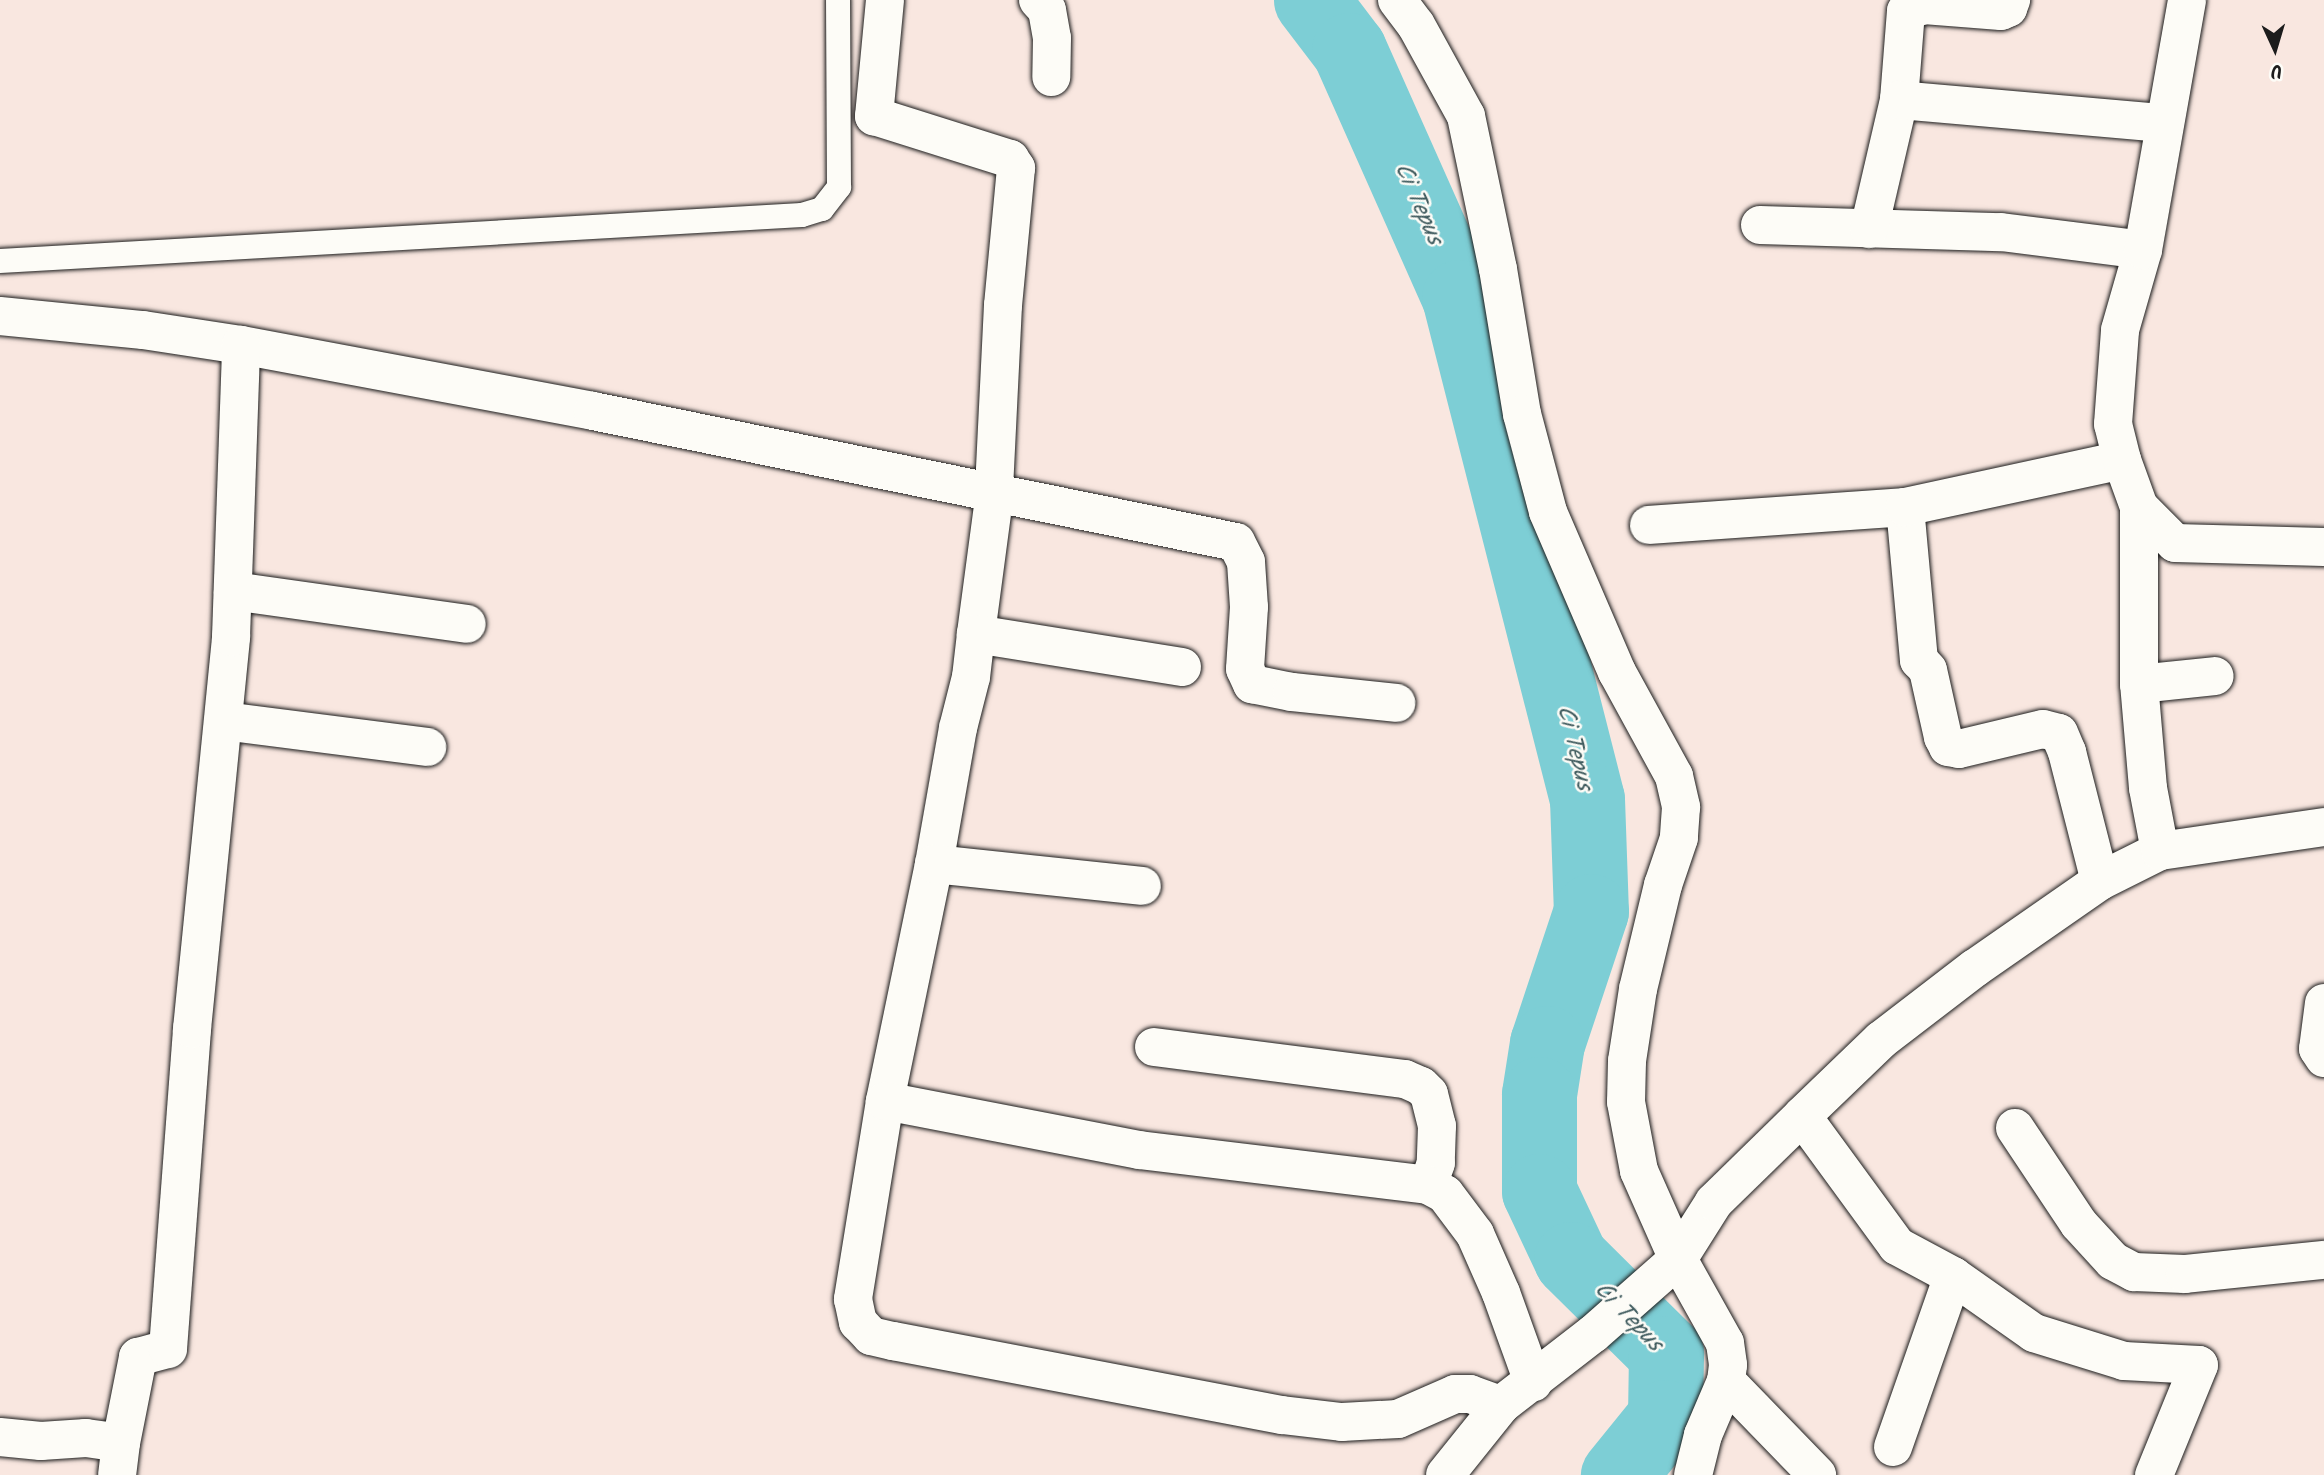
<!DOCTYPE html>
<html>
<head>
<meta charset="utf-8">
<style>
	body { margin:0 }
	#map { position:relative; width:2324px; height:1475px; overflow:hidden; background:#f9e7e0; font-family:Kalam,sans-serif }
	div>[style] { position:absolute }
	.river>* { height:75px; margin:-37.5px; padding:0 37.5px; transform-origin:37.5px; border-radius:37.5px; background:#7dced5 }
	.roads { filter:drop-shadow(0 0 2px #1c1c1c) drop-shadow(0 0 2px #1c1c1c) }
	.lane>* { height:24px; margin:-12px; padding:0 12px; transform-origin:12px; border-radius:12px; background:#fdfcf7 }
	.street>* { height:38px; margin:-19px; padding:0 19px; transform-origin:19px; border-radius:19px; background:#fdfcf7 }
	span { translate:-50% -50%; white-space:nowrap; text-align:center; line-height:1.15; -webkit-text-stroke:5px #fdfcf7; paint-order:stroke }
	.water-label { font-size:24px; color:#3e5a5d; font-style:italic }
	.north { position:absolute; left:2240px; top:14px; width:70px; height:70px; -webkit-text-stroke:5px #fdfcf7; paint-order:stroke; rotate:176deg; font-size:19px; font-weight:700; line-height:28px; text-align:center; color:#1c1c1c }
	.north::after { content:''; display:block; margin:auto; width:24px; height:32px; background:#1c1c1c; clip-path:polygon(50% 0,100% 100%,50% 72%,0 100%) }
</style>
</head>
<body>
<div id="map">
	<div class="river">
		<div style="left:1311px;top:0;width:63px;rotate:52.8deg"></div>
		<div style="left:1349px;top:50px;width:270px;rotate:66deg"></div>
		<div style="left:1459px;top:297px;width:518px;rotate:75.7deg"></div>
		<div style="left:1587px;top:799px;width:112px;rotate:88deg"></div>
		<div style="left:1591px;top:911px;width:139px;rotate:108.4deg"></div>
		<div style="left:1547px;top:1043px;width:52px;rotate:98.9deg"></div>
		<div style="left:1539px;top:1094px;width:97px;rotate:90deg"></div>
		<div style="left:1539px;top:1191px;width:75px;rotate:64.8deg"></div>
		<div style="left:1571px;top:1259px;width:134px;rotate:44.7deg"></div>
		<div style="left:1666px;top:1353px;width:64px;rotate:90.9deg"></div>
		<div style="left:1665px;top:1417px;width:75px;rotate:129deg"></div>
	</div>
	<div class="roads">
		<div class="lane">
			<div style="left:0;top:261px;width:803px;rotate:-3.28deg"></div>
			<div style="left:802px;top:215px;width:21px;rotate:-17deg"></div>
			<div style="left:822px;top:209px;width:28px;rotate:-52deg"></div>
			<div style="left:839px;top:187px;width:187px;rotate:-90.3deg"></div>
		</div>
		<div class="street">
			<div style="left:885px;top:0;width:117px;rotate:95.4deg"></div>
			<div style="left:874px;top:116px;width:143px;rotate:17.5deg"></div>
			<div style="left:1010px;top:159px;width:11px;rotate:56deg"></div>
			<div style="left:1016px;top:168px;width:138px;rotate:95.4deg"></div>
			<div style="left:1003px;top:305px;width:201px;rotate:92.8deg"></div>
			<div style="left:993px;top:506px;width:129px;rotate:97.6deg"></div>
			<div style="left:1038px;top:0;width:13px;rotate:48deg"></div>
			<div style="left:1047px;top:10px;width:28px;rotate:80deg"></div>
			<div style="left:1052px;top:38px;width:39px;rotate:91deg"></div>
			<div style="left:1397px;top:0;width:31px;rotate:53deg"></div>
			<div style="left:1416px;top:25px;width:104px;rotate:61.2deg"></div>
			<div style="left:1466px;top:116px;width:156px;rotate:78.2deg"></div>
			<div style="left:1498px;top:269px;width:147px;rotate:80.6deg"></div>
			<div style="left:1522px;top:414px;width:101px;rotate:75.1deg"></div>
			<div style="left:1548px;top:512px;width:174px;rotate:66.7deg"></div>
			<div style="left:1617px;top:672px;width:119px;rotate:61.3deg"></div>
			<div style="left:1674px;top:776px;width:32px;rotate:77deg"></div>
			<div style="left:1681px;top:807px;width:31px;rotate:94deg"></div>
			<div style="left:1679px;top:838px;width:50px;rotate:108.8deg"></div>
			<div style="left:1663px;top:885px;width:107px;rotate:103.5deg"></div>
			<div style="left:1638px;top:989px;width:73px;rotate:98.7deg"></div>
			<div style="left:1627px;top:1061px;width:41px;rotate:91.4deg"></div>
			<div style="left:1626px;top:1102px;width:70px;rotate:79.3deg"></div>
			<div style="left:1639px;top:1171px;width:96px;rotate:66.1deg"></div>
			<div style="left:1678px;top:1259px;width:96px;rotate:60.8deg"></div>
			<div style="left:1725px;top:1343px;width:22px;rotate:82deg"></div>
			<div style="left:1728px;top:1365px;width:16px;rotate:97deg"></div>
			<div style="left:1726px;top:1381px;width:59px;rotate:113.1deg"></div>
			<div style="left:1703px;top:1435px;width:41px;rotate:104deg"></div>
			<div style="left:1899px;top:100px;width:89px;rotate:-85.5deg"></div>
			<div style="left:1906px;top:11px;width:19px;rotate:-18deg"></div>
			<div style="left:1924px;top:5px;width:77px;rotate:4.5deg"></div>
			<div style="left:2001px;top:11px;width:8px;rotate:-23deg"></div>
			<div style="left:2008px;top:8px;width:9px;rotate:-69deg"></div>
			<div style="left:1760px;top:225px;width:241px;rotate:1.7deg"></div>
			<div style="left:2001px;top:232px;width:143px;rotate:7.2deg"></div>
			<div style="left:1869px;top:229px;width:132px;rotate:-76.9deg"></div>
			<div style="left:1899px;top:100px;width:266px;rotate:5deg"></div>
			<div style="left:0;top:316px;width:144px;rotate:5.6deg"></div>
			<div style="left:143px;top:330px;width:99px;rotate:8.7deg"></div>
			<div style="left:241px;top:345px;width:358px;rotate:10.6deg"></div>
			<div style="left:593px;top:411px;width:656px;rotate:11.52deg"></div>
			<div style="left:1236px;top:542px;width:22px;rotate:63deg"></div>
			<div style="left:1246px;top:562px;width:45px;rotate:86.2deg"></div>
			<div style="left:1249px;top:607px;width:62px;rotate:93.7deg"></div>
			<div style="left:1245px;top:669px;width:17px;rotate:65deg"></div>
			<div style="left:1252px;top:684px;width:41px;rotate:11.3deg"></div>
			<div style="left:1292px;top:692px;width:105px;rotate:6deg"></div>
			<div style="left:1905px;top:507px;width:154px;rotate:84.8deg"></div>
			<div style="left:1919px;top:660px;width:13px;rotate:48deg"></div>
			<div style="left:1928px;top:670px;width:69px;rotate:77.4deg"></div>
			<div style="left:1943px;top:737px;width:11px;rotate:63deg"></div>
			<div style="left:1948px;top:747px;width:11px;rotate:10deg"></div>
			<div style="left:1959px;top:749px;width:86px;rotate:-13.4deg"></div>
			<div style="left:2043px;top:729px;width:16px;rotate:14deg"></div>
			<div style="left:2059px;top:733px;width:21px;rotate:67deg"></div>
			<div style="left:2067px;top:752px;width:133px;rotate:75.7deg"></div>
			<div style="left:2139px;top:507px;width:51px;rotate:45deg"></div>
			<div style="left:2175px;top:543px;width:149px;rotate:1.5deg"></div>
			<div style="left:1649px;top:525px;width:257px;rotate:-4deg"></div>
			<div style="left:1905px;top:507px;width:222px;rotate:-12.2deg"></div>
			<div style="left:233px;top:591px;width:236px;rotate:8deg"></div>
			<div style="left:1182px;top:667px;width:209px;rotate:-170.9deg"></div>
			<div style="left:976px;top:634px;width:43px;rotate:96.6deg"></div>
			<div style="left:971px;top:677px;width:53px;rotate:104.3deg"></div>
			<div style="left:958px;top:728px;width:138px;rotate:100deg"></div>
			<div style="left:934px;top:864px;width:242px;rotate:101.7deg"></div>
			<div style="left:885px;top:1101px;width:201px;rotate:99.2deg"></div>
			<div style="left:853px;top:1299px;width:24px;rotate:78deg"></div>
			<div style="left:858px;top:1322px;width:19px;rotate:47deg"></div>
			<div style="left:871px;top:1336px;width:23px;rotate:13deg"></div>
			<div style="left:893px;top:1341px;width:396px;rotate:10.8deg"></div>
			<div style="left:1282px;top:1415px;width:60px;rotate:6.7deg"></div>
			<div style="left:1342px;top:1422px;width:56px;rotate:-3.1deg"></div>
			<div style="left:1398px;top:1419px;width:62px;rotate:-23.7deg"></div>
			<div style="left:1455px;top:1394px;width:15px"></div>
			<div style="left:1470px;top:1394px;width:33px;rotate:20deg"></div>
			<div style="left:2139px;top:684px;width:76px;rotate:-6deg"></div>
			<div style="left:224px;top:721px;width:205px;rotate:7.3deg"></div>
			<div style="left:2160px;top:851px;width:64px;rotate:-100.8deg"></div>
			<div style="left:2148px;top:788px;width:104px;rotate:-94.9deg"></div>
			<div style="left:2139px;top:684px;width:177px;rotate:-90deg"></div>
			<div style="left:2139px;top:507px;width:50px;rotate:-109.9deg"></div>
			<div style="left:2122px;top:460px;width:37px;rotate:-104deg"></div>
			<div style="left:2113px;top:424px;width:94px;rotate:-85.7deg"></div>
			<div style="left:2120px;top:330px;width:83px;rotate:-74deg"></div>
			<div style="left:2143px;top:250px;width:254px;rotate:-80deg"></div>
			<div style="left:934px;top:864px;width:209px;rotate:6deg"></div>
			<div style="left:2324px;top:1003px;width:46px;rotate:97.4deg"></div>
			<div style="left:2318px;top:1049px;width:11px;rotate:56deg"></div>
			<div style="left:1154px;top:1047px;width:253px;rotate:7.3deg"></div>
			<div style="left:1405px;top:1079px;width:17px;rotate:24deg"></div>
			<div style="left:1421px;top:1086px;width:11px;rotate:45deg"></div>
			<div style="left:1429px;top:1094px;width:33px;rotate:76deg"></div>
			<div style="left:1437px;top:1126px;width:37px;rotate:92deg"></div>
			<div style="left:1436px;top:1163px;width:23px;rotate:110deg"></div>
			<div style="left:885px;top:1101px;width:259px;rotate:10.9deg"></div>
			<div style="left:1139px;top:1150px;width:291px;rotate:6.9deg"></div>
			<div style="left:1428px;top:1185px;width:19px;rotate:28deg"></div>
			<div style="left:1445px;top:1194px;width:50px;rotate:53.1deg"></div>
			<div style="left:1475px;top:1234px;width:64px;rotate:66.2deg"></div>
			<div style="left:1501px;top:1293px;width:95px;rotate:70.2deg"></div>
			<div style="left:1802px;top:1116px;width:161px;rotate:53.8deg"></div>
			<div style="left:1897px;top:1246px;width:64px;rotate:28.2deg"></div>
			<div style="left:2015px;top:1128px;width:115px;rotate:56.3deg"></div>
			<div style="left:2079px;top:1224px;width:50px;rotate:47.4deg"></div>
			<div style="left:2113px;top:1261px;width:24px;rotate:28deg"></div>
			<div style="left:2134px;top:1272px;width:51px;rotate:2.2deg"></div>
			<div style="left:2185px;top:1274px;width:140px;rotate:-5.8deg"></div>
			<div style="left:1726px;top:1381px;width:131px;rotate:45.9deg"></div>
			<div style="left:0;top:1437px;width:41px;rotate:5.6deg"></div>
			<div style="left:41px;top:1441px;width:45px;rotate:-3.8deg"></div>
			<div style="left:86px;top:1438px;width:35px;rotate:8deg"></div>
			<div style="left:121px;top:1443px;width:32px;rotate:97deg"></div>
			<div style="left:121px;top:1443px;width:88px;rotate:-78.8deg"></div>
			<div style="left:138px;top:1357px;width:31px;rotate:-15deg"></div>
			<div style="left:168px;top:1349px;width:321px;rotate:-85.7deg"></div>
			<div style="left:192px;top:1029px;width:394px;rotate:-84.3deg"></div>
			<div style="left:231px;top:637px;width:292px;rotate:-88deg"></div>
			<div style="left:1893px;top:1447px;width:181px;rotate:-70.7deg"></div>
			<div style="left:1953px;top:1276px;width:99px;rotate:35.1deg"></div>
			<div style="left:2034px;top:1333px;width:94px;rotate:17.3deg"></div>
			<div style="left:2124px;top:1361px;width:75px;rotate:3.1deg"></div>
			<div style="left:2199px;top:1365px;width:119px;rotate:112.2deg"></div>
			<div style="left:1445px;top:1475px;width:90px;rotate:-51.3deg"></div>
			<div style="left:1501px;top:1405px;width:116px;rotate:-37.7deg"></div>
			<div style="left:1593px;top:1334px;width:113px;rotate:-41.4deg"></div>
			<div style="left:1678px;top:1259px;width:67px;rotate:-57.7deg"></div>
			<div style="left:1714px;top:1202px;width:123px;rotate:-44.3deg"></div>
			<div style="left:1802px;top:1116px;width:110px;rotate:-43.9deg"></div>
			<div style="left:1881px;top:1040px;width:118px;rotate:-37.5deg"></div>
			<div style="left:1975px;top:968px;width:152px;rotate:-34.8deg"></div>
			<div style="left:2100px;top:881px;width:67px;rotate:-26.6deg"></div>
			<div style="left:2160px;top:851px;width:166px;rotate:-8.3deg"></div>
		</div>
	</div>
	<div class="water-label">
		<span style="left:1418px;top:204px;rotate:66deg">Ci Tepus</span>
		<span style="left:1574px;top:748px;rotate:76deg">Ci Tepus</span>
		<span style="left:1628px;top:1317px;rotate:46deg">Ci Tepus</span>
	</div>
	<div class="north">U</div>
</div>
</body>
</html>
